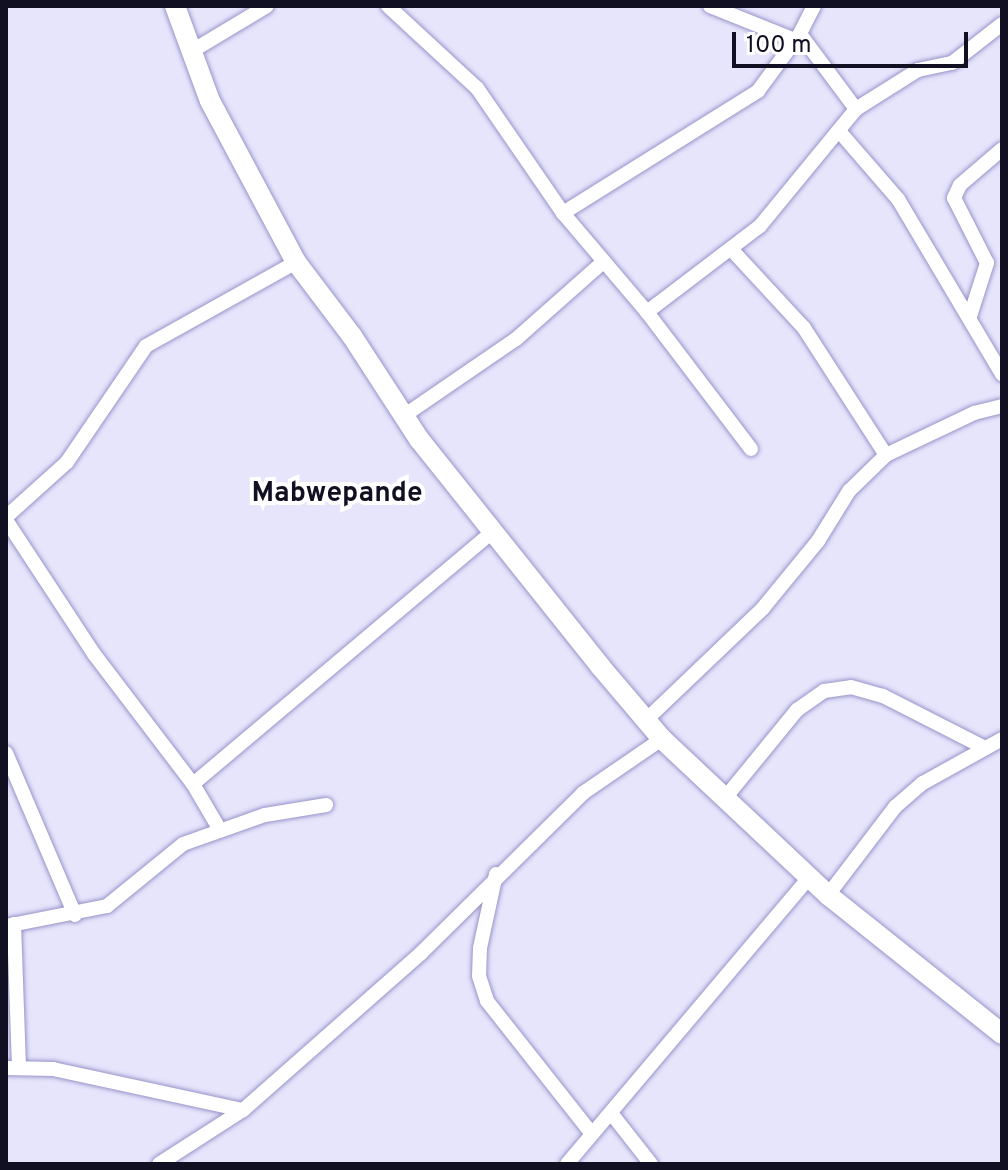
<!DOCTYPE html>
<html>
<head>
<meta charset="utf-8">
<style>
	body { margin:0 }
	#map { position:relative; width:1008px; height:1170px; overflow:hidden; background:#e6e5fc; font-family:Overpass,sans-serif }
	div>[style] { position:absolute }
	.roads { filter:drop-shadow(0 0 2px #9894c9) drop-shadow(0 0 2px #9894c9) }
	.street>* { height:14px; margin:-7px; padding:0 7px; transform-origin:7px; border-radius:7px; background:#fff }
	.secondary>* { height:20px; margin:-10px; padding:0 10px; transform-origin:10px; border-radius:10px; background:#fff }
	span { translate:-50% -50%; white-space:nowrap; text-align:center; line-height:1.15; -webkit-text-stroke:8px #fff; paint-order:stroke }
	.quarter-label { font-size:28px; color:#110f22; font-weight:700 }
	.frame { position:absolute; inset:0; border:8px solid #110f22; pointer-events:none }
	.scale { position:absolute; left:732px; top:32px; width:236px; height:36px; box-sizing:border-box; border:4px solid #110f22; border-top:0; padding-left:10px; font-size:24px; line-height:28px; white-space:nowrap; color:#110f22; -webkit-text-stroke:6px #fff; paint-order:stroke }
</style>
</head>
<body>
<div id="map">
	<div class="roads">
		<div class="street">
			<div style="left:388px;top:6px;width:121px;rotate:42.7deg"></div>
			<div style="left:477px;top:88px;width:152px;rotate:55.5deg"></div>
			<div style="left:563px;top:213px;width:130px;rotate:49.7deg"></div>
			<div style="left:647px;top:312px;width:172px;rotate:52.8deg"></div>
			<div style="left:710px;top:6px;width:88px;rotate:21.9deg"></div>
			<div style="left:814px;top:6px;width:31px;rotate:117deg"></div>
			<div style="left:800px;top:34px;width:94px;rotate:53.3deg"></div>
			<div style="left:192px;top:51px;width:87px;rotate:-31deg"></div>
			<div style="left:839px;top:131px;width:90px;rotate:49.1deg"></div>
			<div style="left:898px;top:199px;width:204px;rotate:59.3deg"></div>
			<div style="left:563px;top:213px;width:230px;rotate:-32deg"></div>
			<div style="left:758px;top:91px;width:71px;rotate:-53.6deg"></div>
			<div style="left:731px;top:249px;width:108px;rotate:47.3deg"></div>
			<div style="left:804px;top:328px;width:151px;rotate:57.2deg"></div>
			<div style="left:647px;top:312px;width:142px;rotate:-37.3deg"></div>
			<div style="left:760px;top:226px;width:151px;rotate:-50.6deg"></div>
			<div style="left:856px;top:109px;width:73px;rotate:-32.2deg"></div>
			<div style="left:918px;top:70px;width:35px;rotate:-12deg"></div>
			<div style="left:952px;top:63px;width:63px;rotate:-38deg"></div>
			<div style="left:970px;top:316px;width:56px;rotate:-72.2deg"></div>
			<div style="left:987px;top:263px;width:73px;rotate:-116.9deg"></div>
			<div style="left:954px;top:198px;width:14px;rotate:-65deg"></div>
			<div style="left:960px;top:185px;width:55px;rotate:-40.6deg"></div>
			<div style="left:405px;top:415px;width:135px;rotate:-34.4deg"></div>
			<div style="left:516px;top:339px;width:116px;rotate:-41.5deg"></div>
			<div style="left:6px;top:517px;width:82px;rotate:-42deg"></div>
			<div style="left:67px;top:462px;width:140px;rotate:-55.7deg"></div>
			<div style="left:146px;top:346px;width:172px;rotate:-29.2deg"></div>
			<div style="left:6px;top:520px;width:160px;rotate:56.7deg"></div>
			<div style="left:94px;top:654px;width:163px;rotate:52.7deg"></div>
			<div style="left:193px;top:784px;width:53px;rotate:59.6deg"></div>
			<div style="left:646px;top:720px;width:162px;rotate:-43.7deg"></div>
			<div style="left:763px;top:608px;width:87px;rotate:-50.6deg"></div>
			<div style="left:818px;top:541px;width:59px;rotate:-58.2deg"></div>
			<div style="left:849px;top:491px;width:52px;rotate:-44.2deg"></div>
			<div style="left:886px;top:455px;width:98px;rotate:-25.5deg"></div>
			<div style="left:974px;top:413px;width:29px;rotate:-14deg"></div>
			<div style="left:6px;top:753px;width:176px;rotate:66.9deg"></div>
			<div style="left:193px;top:784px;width:392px;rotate:-40.1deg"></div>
			<div style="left:725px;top:798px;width:114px;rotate:-50.7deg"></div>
			<div style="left:797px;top:710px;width:33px;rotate:-35deg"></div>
			<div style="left:824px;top:691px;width:27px;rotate:-8deg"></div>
			<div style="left:851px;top:687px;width:33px;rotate:16deg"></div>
			<div style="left:883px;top:696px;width:112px;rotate:27deg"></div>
			<div style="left:496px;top:874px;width:76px;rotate:102.2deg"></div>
			<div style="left:480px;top:948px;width:28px;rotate:92deg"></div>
			<div style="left:479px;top:976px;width:26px;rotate:72deg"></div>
			<div style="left:487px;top:1001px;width:169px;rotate:51.7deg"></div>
			<div style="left:828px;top:895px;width:111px;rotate:-52.7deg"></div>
			<div style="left:895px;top:807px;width:37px;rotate:-41deg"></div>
			<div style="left:923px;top:783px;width:90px;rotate:-29.1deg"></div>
			<div style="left:14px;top:924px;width:142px;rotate:88deg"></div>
			<div style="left:6px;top:926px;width:103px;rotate:-11.2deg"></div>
			<div style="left:107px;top:906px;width:98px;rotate:-39.2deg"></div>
			<div style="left:183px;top:844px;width:87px;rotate:-19.5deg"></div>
			<div style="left:265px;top:815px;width:62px;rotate:-9.3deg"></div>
			<div style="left:6px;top:1068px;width:47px;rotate:1.2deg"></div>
			<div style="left:53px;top:1069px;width:194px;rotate:12.2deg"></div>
			<div style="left:611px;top:1113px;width:65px;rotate:51.9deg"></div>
			<div style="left:159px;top:1164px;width:100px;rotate:-32.7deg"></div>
			<div style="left:243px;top:1110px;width:237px;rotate:-41.4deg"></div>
			<div style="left:421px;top:953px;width:228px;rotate:-44.6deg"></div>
			<div style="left:583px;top:793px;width:96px;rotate:-34.4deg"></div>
			<div style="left:567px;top:1164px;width:377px;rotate:-49.8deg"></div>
		</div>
		<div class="secondary">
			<div style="left:175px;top:6px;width:101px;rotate:69.8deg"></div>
			<div style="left:210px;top:101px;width:183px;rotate:61.9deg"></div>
			<div style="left:296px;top:262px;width:93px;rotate:52.9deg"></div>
			<div style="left:352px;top:336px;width:123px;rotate:57deg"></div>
			<div style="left:419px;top:439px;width:290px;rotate:51.4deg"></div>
			<div style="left:600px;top:666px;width:96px;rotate:49.7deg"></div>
			<div style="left:662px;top:739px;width:228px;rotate:43.2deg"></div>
			<div style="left:828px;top:895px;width:223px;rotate:38.6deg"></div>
		</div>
	</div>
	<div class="quarter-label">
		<span style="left:337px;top:494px">Mabwepande</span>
	</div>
	<div class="frame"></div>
	<div class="scale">100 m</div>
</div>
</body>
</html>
